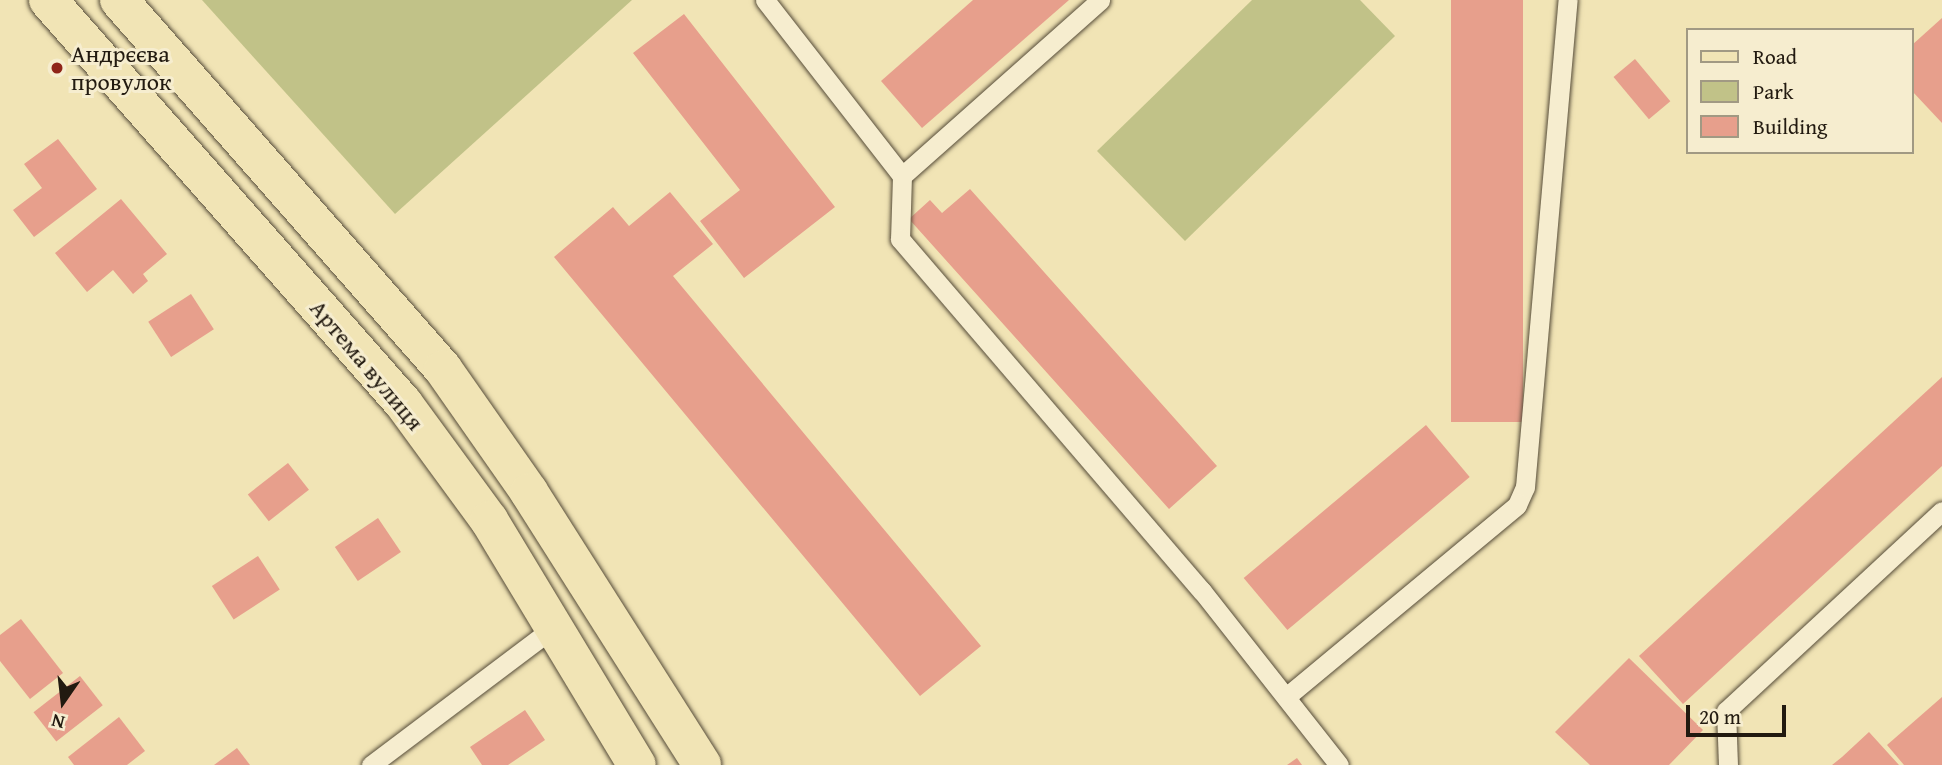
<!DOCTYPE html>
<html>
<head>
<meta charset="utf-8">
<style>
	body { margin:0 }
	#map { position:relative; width:1942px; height:765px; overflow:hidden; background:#f1e4b5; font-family:"Gentium Book Plus",serif }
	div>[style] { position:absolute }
	.green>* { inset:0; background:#c1c288 }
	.building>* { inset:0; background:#e79f8c; transform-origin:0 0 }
	.roads { filter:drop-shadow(0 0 2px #564c39) drop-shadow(0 0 2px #564c39) }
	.lane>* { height:19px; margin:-9.5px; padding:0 9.5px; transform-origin:9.5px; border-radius:9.5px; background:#f6edcf }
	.primary>* { height:38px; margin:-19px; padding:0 19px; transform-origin:19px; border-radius:19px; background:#f1e4b5 }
	.dots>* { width:19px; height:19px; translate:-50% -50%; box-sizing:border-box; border:4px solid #f6edcf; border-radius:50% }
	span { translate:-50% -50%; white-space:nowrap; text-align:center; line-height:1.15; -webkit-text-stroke:6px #f6edcf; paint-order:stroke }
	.poi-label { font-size:24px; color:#221a10 }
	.left { translate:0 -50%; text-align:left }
	.street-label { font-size:24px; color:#221a10 }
	.legend { position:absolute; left:1686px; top:28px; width:228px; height:126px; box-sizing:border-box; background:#f6edcf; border:2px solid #a19983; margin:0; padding:9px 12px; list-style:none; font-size:21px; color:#221a10 }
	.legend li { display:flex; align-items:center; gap:14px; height:35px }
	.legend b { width:35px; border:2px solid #a19983 }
	.north { position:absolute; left:28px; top:667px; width:70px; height:70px; -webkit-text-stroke:5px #f6edcf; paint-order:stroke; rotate:194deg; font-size:19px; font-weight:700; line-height:28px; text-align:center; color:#221a10 }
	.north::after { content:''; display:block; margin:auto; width:24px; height:32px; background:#221a10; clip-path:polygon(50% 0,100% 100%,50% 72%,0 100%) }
	.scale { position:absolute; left:1686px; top:705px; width:100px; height:32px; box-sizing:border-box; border:4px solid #221a10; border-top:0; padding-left:9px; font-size:21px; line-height:24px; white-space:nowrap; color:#221a10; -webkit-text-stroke:5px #f6edcf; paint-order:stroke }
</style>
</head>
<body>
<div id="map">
	<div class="green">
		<div style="clip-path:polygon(202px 0,632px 0,395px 214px)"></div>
		<div style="clip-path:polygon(1252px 0,1360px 0,1395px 36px,1185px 241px,1097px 151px)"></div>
	</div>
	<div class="building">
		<div style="clip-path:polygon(973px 0,1069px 0,922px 128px,881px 81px)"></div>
		<div style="left:1451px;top:0;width:72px;height:422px"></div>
		<div style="clip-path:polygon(684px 14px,835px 207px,744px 278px,700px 221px,740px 190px,633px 53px)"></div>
		<div style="clip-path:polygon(1942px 18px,1942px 123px,1912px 91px,1912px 45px)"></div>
		<div style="left:1635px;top:59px;width:55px;height:28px;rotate:50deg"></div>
		<div style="clip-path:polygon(58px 139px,97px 189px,34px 237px,13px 210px,42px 188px,24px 164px)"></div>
		<div style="clip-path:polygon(970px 189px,1217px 466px,1169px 509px,909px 219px,930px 200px,942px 213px)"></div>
		<div style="clip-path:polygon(670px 192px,713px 244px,673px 276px,981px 646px,920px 696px,554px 257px,613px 207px,629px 226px)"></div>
		<div style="clip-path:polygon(121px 199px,167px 254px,143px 274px,148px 281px,133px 294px,113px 270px,87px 292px,55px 253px)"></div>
		<div style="left:191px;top:294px;width:42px;height:51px;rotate:57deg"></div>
		<div style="clip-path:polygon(1942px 377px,1942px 466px,1683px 704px,1639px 656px)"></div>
		<div style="left:1426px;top:425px;width:68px;height:238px;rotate:50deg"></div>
		<div style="left:288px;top:463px;width:34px;height:51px;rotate:52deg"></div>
		<div style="left:378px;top:518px;width:41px;height:52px;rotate:56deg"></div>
		<div style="left:258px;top:556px;width:40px;height:55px;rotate:57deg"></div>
		<div style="clip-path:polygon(21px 619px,63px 673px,30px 699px,0 661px,0 635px)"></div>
		<div style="clip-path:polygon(1629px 658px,1703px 730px,1669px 765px,1590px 765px,1555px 732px)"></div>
		<div style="left:80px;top:676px;width:37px;height:59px;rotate:52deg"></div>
		<div style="clip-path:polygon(1942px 697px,1942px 765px,1904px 765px,1887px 745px)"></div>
		<div style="clip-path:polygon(525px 710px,545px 740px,508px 765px,482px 765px,470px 747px)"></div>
		<div style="clip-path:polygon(119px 717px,145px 751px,127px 765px,74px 765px,68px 757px)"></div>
		<div style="clip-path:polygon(1869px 732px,1899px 765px,1832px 765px,1842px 757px)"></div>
		<div style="clip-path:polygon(237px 748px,250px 765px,214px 765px)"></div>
		<div style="clip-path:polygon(1297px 758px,1302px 765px,1287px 765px)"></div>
	</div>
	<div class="roads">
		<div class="lane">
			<div style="left:765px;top:0;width:223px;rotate:52.1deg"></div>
			<div style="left:902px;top:176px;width:63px;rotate:91.8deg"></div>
			<div style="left:900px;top:239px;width:464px;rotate:49.4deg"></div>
			<div style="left:1202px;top:591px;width:221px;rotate:51.8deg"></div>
			<div style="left:902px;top:176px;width:265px;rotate:-41.6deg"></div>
			<div style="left:1286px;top:697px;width:300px;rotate:-39.7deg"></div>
			<div style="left:1517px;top:505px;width:20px;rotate:-66deg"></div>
			<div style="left:1525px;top:487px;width:489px;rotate:-85deg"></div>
			<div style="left:371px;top:765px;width:228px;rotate:-37deg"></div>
			<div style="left:1728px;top:765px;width:54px;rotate:-92.1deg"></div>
			<div style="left:1726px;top:711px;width:294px;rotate:-42.8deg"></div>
		</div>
		<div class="primary">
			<div style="left:48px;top:0;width:538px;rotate:48.61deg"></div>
			<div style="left:404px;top:404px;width:144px;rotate:53.8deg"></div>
			<div style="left:489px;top:520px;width:286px;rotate:58.9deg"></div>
			<div style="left:119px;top:0;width:491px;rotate:48.7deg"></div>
			<div style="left:443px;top:369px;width:150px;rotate:55deg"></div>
			<div style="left:529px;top:492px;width:323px;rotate:57.6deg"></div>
		</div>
	</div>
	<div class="dots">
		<div style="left:57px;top:68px;background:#8f2418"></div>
	</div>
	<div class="poi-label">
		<span class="left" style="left:71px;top:68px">Андрєєва<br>провулок</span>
	</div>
	<div class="street-label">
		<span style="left:367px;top:365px;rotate:50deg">Артема вулиця</span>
	</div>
	<ul class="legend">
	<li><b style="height:9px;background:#f1e4b5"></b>Road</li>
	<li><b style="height:19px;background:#c1c288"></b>Park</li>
	<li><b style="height:19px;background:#e79f8c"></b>Building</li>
	</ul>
	<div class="north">N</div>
	<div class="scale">20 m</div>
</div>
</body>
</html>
